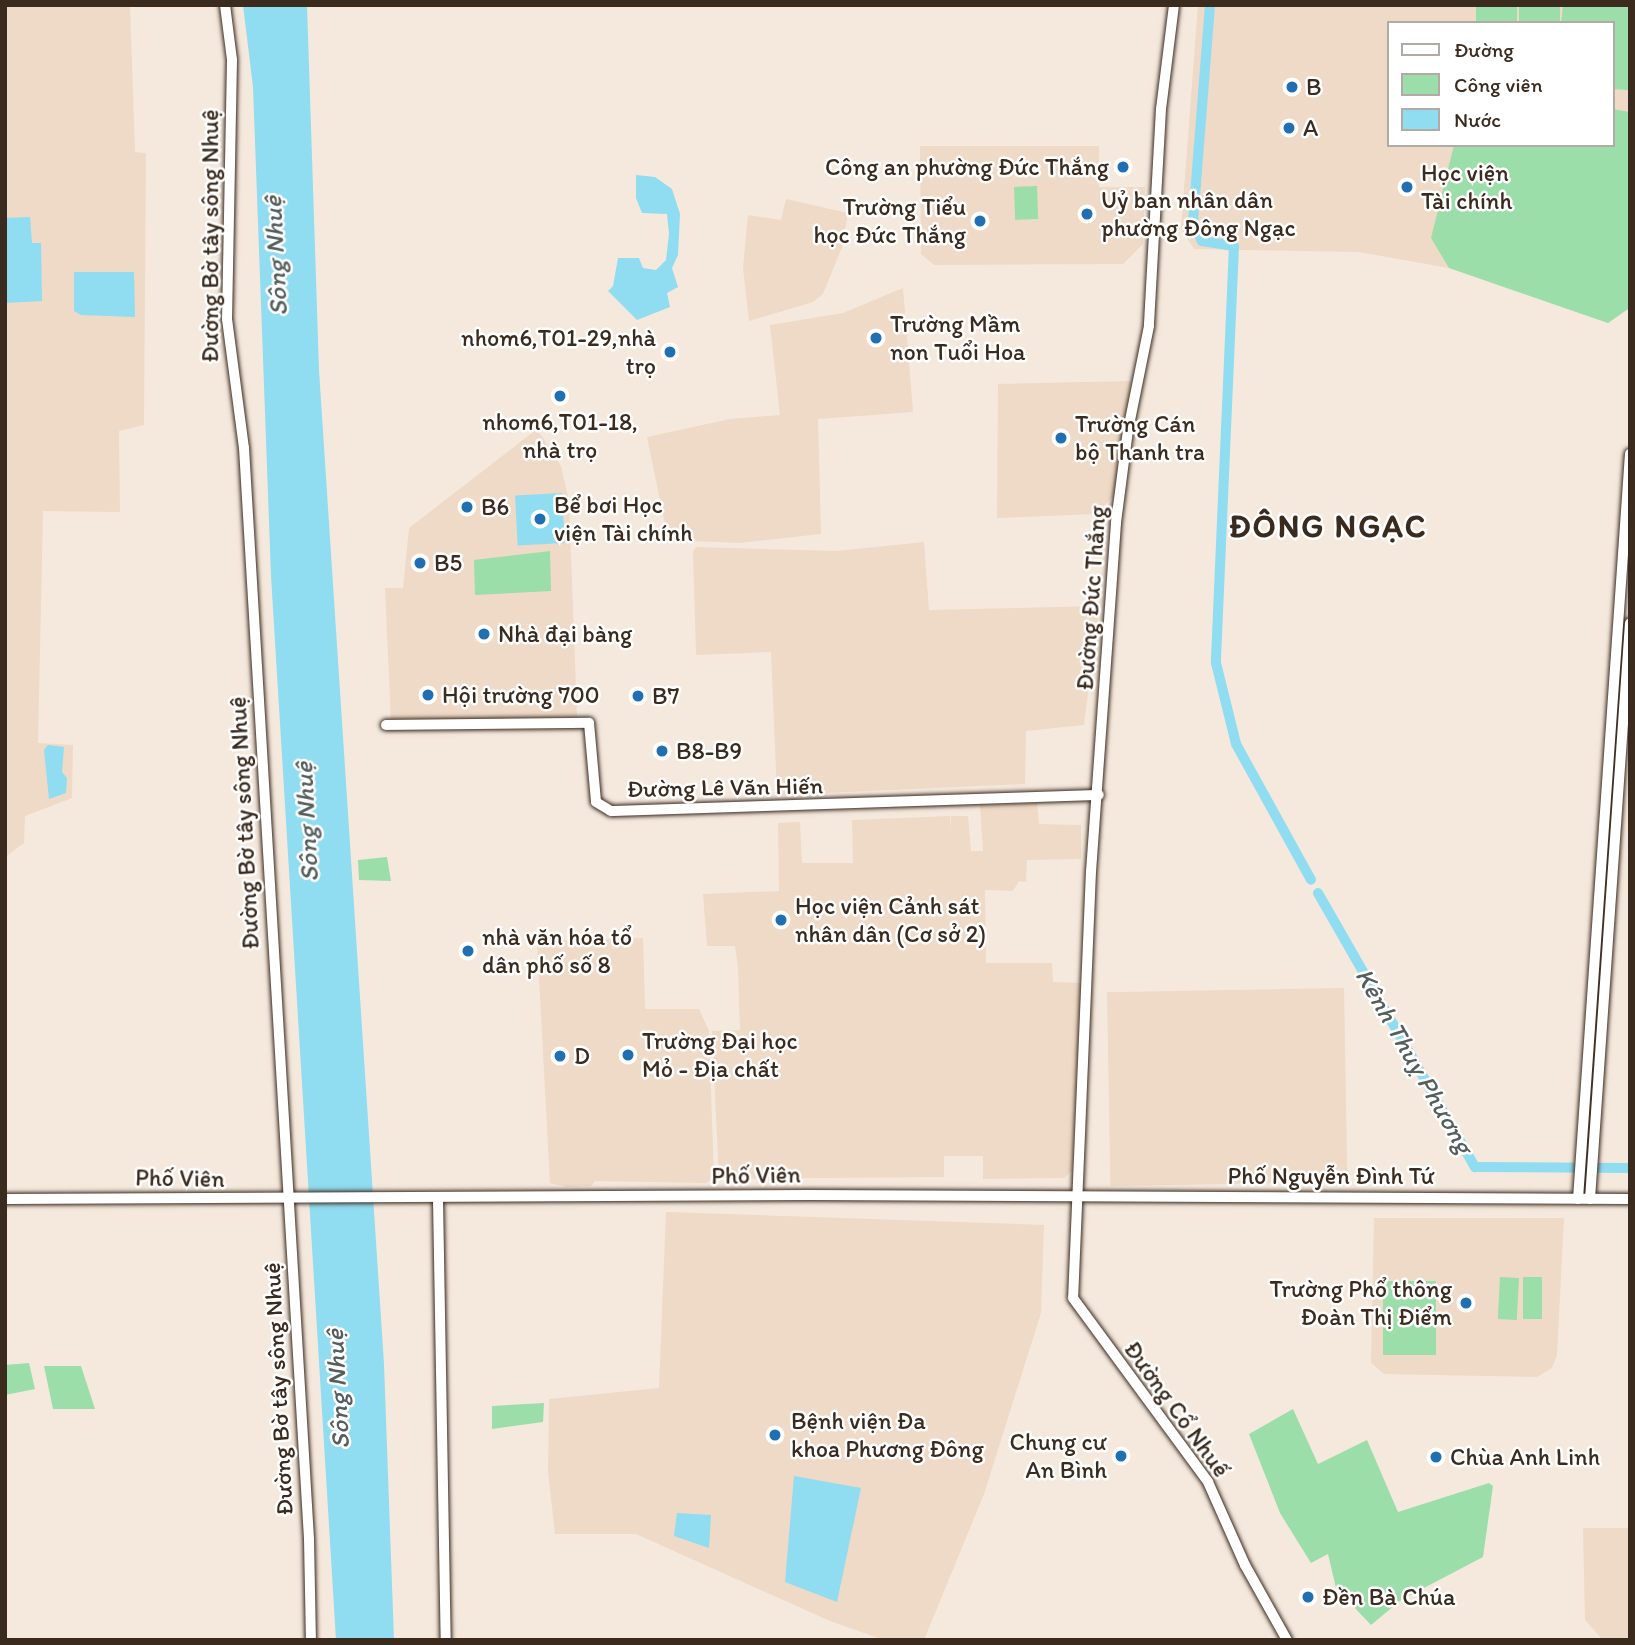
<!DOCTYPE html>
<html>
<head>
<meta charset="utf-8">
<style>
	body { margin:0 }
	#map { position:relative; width:1635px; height:1645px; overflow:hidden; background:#f5e9dd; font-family:Itim,sans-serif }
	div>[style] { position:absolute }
	.built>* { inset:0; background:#eedac6; transform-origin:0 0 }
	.green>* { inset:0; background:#9bdea9; transform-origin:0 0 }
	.water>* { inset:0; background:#90dcf0; transform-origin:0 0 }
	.canal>* { height:10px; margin:-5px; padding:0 5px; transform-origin:5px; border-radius:5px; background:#90dcf0 }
	.roads { filter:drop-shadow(0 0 2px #3b2a1e) drop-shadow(0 0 2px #3b2a1e) }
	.secondary>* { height:10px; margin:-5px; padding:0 5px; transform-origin:5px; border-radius:5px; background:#fff }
	.dots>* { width:19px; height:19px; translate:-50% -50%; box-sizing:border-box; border:4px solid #fff; border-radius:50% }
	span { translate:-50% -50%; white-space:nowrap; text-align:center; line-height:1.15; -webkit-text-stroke:5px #fff; paint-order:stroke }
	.poi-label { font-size:24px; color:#3b2a1e }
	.left { translate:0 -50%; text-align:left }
	.right { translate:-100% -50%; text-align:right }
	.street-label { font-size:24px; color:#3b2a1e }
	.water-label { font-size:26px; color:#545f5d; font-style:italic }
	.district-label { font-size:32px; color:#3b2a1e; font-weight:700; letter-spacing:2px }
	.frame { position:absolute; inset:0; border:7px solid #3b2a1e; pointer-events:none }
	.legend { position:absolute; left:1387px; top:21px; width:228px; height:126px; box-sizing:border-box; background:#fff; border:2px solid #b1aaa5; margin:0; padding:9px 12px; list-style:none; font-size:21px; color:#3b2a1e }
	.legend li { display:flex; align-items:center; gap:14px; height:35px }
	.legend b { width:35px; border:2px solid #b1aaa5 }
</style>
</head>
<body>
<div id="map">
	<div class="built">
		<div style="clip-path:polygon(5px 5px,130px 5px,135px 152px,146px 153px,144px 425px,119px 431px,120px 512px,43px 511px,38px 743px,73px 745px,72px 798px,25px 816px,24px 843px,5px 857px)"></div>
		<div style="clip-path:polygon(evenodd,1198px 5px,1630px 5px,1628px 309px,1608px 323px,1454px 269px,1359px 252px,1194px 249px,1181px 229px,1198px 5px,1388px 23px,1612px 23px,1612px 145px,1388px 145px,1388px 23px)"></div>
		<div style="clip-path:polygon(920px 146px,1099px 146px,1099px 187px,1145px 187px,1143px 244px,1123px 264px,934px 265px,921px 254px)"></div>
		<div style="clip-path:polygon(786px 199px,848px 213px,842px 247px,823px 294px,813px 302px,749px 321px,743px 268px,748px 215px,781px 220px)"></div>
		<div style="clip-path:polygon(903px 288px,913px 412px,818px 419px,821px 534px,739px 543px,694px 541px,688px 530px,666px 529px,647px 437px,730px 419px,780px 415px,770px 325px,843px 313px)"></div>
		<div style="clip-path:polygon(1131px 381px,1117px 492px,1096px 514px,997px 518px,998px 384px)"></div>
		<div style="clip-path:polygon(537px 429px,561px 466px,569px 501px,577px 716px,391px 722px,385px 588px,403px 588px,409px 528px)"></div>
		<div style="clip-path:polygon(924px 542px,929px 610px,1099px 606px,1084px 725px,1026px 731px,1025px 784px,777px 795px,771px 652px,696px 655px,693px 552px,696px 547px,836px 551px)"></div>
		<div style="clip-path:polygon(1037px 803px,1039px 824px,1081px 825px,1081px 859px,1027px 860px,1026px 882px,1019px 881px,1013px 891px,985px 890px,986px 963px,1052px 963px,1053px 982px,1081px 983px,1072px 1171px,1064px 1178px,983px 1179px,983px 1156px,944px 1156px,944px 1177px,719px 1179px,712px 1031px,740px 1030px,738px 968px,735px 946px,707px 946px,703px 894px,779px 891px,778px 823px,800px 822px,802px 863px,853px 863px,852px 820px,950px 816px,950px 831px,951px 816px,968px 816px,971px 851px,983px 851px,980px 805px)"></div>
		<div style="clip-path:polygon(643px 938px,645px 1009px,699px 1009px,709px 1031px,714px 1178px,706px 1183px,595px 1181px,591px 1186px,567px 1187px,550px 1183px,537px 941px)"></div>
		<div style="left:1344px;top:988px;width:194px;height:237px;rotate:89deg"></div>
		<div style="clip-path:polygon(666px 1212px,1044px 1225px,1041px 1313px,984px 1494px,924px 1640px,884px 1640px,830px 1621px,636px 1534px,555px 1534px,548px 1472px,549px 1399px,659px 1388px)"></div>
		<div style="clip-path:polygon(1374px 1218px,1564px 1218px,1557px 1355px,1552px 1368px,1537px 1377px,1384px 1374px,1371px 1363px)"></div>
		<div style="clip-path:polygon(1583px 1528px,1630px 1528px,1630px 1640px,1603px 1640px,1585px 1620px)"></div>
	</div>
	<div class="green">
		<div style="left:1476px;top:5px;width:41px;height:18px"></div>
		<div style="left:1519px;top:5px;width:41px;height:18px"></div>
		<div style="clip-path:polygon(1563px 5px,1630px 5px,1629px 90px,1612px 89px,1612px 23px,1561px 23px)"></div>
		<div style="clip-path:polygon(1612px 109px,1630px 112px,1628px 309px,1608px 323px,1449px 268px,1431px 238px,1454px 145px,1612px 145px)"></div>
		<div style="left:1037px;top:186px;width:33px;height:23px;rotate:88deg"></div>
		<div style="clip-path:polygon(550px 551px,551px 591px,475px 595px,474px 560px)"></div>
		<div style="clip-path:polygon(387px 857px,391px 881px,359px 880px,358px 860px)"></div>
		<div style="left:1500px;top:1277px;width:19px;height:42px;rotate:3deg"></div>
		<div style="left:1523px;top:1277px;width:19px;height:42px"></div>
		<div style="left:1383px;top:1281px;width:53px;height:74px"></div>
		<div style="clip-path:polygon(29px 1363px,35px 1389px,5px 1395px,5px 1365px)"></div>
		<div style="clip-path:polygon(44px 1366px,81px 1366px,95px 1409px,53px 1409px)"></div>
		<div style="clip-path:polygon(544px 1403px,543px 1422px,492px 1429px,492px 1406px)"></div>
		<div style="clip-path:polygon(1293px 1409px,1318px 1464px,1367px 1440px,1398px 1512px,1489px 1483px,1493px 1486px,1483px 1557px,1401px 1600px,1371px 1625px,1336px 1588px,1328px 1554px,1311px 1563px,1280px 1513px,1249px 1434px)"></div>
	</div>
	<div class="water">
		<div style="clip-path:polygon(243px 5px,307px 5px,319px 370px,384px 1364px,394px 1640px,336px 1640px,271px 576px,253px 87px)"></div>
		<div style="clip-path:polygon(636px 175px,655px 177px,672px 189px,680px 214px,678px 255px,672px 268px,678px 287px,667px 293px,670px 307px,637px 320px,608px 291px,613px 286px,618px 258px,639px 258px,643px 268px,656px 270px,666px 260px,669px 234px,667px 214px,642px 213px,636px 198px)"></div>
		<div style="clip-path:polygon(30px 217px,32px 243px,41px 243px,42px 301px,5px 303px,5px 218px)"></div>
		<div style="clip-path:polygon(74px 272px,134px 272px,135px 317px,81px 315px,74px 311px)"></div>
		<div style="left:562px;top:493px;width:50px;height:47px;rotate:87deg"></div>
		<div style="clip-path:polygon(48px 745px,64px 747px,62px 772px,67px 778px,66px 793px,49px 799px,44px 750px)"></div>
		<div style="clip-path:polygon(794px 1476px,861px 1488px,837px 1602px,785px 1582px)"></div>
		<div style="clip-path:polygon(677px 1513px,711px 1515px,709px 1548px,674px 1536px)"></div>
	</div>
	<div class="canal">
		<div style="left:1210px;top:5px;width:218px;rotate:94.5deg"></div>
		<div style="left:1193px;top:222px;width:21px;rotate:65deg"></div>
		<div style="left:1202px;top:241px;width:32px;rotate:9deg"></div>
		<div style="left:1234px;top:246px;width:417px;rotate:92.5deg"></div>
		<div style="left:1216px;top:663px;width:83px;rotate:76.1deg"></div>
		<div style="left:1236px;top:744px;width:155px;rotate:61.1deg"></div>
		<div style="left:1318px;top:893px;width:316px;rotate:60.2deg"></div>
		<div style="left:1475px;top:1167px;width:155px;rotate:0.4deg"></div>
	</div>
	<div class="roads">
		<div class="secondary">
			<div style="left:225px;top:5px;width:55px;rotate:82.7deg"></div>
			<div style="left:232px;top:60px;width:259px;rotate:91.1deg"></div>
			<div style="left:227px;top:319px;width:130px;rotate:82.5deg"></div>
			<div style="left:244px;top:448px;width:1093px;rotate:86.59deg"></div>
			<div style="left:309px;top:1539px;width:101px;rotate:88.9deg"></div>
			<div style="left:1174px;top:5px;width:105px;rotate:97.1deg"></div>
			<div style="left:1161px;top:109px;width:217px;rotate:93.2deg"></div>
			<div style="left:1149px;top:326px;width:106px;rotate:101.4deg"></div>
			<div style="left:1128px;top:430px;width:94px;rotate:97.4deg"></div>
			<div style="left:1116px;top:523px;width:349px;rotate:94.1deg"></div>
			<div style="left:1091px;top:871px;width:427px;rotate:92.4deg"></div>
			<div style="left:1073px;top:1298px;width:228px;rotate:53.7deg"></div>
			<div style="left:1208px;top:1482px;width:91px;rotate:66deg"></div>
			<div style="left:1245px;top:1565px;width:86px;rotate:60.8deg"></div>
			<div style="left:386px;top:725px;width:203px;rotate:-0.6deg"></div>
			<div style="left:589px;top:723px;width:79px;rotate:84.9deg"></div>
			<div style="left:596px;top:802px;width:17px;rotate:31deg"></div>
			<div style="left:611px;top:811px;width:488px;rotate:-1.9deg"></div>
			<div style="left:5px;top:1199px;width:804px;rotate:-0.29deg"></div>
			<div style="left:809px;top:1195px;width:821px;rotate:0.28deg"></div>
			<div style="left:438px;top:1199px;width:441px;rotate:89deg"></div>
			<div style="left:1578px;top:1199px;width:747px;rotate:-86.01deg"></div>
			<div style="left:1590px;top:1199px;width:577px;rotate:-86.03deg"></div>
		</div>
	</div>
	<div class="dots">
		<div style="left:1292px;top:87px;background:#1f6fb2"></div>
		<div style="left:1289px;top:128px;background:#1f6fb2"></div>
		<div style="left:1123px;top:167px;background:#1f6fb2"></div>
		<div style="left:1407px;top:187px;background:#1f6fb2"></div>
		<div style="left:1087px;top:214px;background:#1f6fb2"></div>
		<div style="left:980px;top:221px;background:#1f6fb2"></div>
		<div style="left:876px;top:338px;background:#1f6fb2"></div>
		<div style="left:670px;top:352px;background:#1f6fb2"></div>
		<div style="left:560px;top:396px;background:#1f6fb2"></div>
		<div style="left:1061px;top:438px;background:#1f6fb2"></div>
		<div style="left:467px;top:507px;background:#1f6fb2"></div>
		<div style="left:540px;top:519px;background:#1f6fb2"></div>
		<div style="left:420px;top:563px;background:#1f6fb2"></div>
		<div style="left:484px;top:634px;background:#1f6fb2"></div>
		<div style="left:428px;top:695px;background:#1f6fb2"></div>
		<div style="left:638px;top:696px;background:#1f6fb2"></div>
		<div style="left:662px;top:751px;background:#1f6fb2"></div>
		<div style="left:781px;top:920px;background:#1f6fb2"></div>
		<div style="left:468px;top:951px;background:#1f6fb2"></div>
		<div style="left:628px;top:1055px;background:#1f6fb2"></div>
		<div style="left:560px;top:1056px;background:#1f6fb2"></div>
		<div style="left:1466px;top:1303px;background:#1f6fb2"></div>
		<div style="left:775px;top:1435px;background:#1f6fb2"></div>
		<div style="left:1121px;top:1456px;background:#1f6fb2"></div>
		<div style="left:1436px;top:1457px;background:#1f6fb2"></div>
		<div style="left:1308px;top:1597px;background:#1f6fb2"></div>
	</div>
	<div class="poi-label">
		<span class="left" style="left:1306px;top:87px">B</span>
		<span class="left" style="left:1303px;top:128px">A</span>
		<span class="right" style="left:1109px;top:167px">Công an phường Đức Thắng</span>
		<span class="left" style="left:1421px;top:187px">Học viện<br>Tài chính</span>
		<span class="left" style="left:1101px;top:214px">Uỷ ban nhân dân<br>phường Đông Ngạc</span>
		<span class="right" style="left:966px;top:221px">Trường Tiểu<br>học Đức Thắng</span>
		<span class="left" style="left:890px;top:338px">Trường Mầm<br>non Tuổi Hoa</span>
		<span class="right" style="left:656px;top:352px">nhom6,T01-29,nhà<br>trọ</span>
		<span style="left:560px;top:436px">nhom6,T01-18,<br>nhà trọ</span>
		<span class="left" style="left:1075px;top:438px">Trường Cán<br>bộ Thanh tra</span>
		<span class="left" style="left:554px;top:519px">Bể bơi Học<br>viện Tài chính</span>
		<span class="left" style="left:481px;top:507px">B6</span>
		<span class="left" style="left:434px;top:563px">B5</span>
		<span class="left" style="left:498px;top:634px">Nhà đại bàng</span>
		<span class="left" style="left:442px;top:695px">Hội trường 700</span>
		<span class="left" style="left:652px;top:696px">B7</span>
		<span class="left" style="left:676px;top:751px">B8-B9</span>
		<span class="left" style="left:795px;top:920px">Học viện Cảnh sát<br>nhân dân (Cơ sở 2)</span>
		<span class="left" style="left:482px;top:951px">nhà văn hóa tổ<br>dân phố số 8</span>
		<span class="left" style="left:642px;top:1055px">Trường Đại học<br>Mỏ - Địa chất</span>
		<span class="left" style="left:574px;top:1056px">D</span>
		<span class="right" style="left:1452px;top:1303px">Trường Phổ thông<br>Đoàn Thị Điểm</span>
		<span class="left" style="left:791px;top:1435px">Bệnh viện Đa<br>khoa Phương Đông</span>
		<span class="right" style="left:1107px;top:1456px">Chung cư<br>An Bình</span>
		<span class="left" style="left:1450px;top:1457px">Chùa Anh Linh</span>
		<span class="left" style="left:1322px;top:1597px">Đền Bà Chúa</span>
	</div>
	<div class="street-label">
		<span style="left:210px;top:236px;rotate:-90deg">Đường Bờ tây sông Nhuệ</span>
		<span style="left:1091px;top:598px;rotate:-86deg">Đường Đức Thắng</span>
		<span style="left:725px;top:787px;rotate:-1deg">Đường Lê Văn Hiến</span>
		<span style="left:244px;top:823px;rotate:-93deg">Đường Bờ tây sông Nhuệ</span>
		<span style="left:756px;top:1175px;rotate:-1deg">Phố Viên</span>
		<span style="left:1331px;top:1176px">Phố Nguyễn Đình Tứ</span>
		<span style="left:180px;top:1178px;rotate:1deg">Phố Viên</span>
		<span style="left:278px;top:1389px;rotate:-93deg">Đường Bờ tây sông Nhuệ</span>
		<span style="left:1177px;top:1409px;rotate:54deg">Đường Cổ Nhuế</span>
	</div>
	<div class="water-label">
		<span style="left:276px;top:256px;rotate:-93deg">Sông Nhuệ</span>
		<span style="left:307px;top:822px;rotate:-93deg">Sông Nhuệ</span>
		<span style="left:1414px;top:1061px;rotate:60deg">Kênh Thuỵ Phương</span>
		<span style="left:338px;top:1389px;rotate:-93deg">Sông Nhuệ</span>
	</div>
	<div class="district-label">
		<span style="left:1328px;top:526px">ĐÔNG NGẠC</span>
	</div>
	<div class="frame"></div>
	<ul class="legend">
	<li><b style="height:9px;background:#fff"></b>Đường</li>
	<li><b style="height:19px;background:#9bdea9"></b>Công viên</li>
	<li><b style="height:19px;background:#90dcf0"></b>Nước</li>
	</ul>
</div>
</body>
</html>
